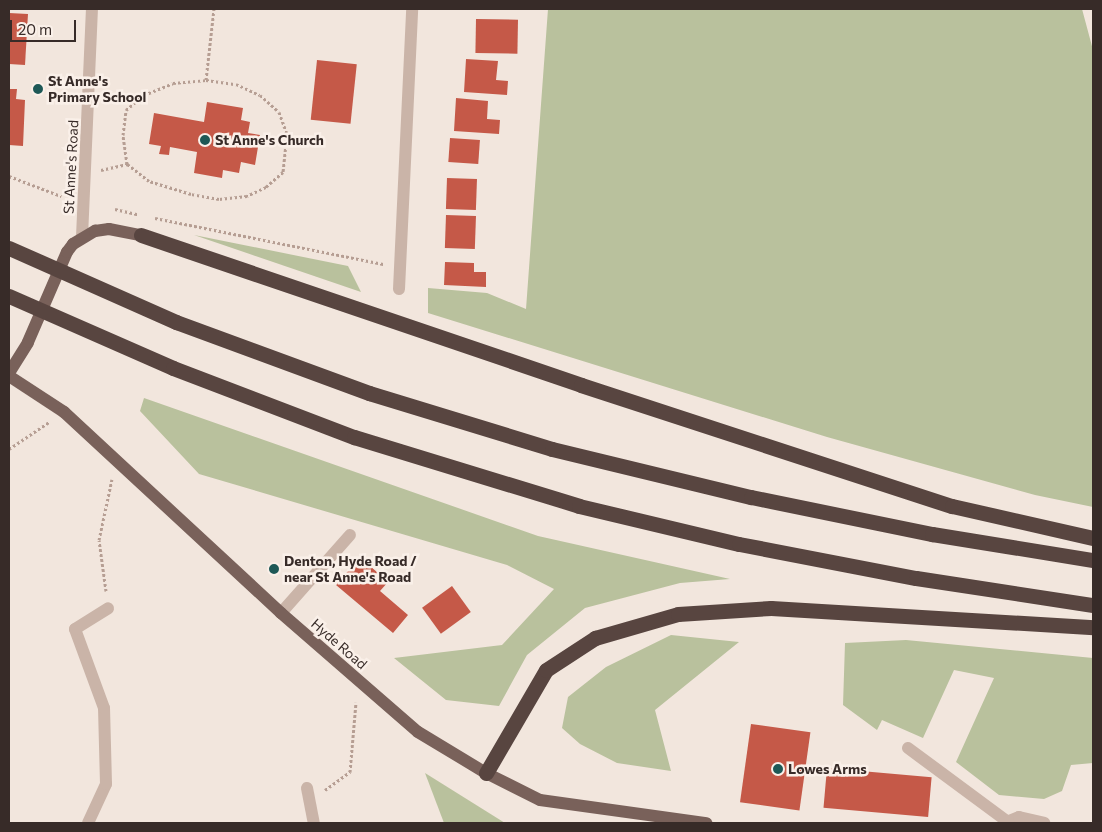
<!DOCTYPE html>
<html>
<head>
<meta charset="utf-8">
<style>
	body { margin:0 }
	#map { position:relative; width:1102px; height:832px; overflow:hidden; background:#f2e6dd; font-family:Commissioner,sans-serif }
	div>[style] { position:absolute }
	.green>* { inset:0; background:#b9c19d }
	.building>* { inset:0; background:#c55948; transform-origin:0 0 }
	.path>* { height:3px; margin-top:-1.5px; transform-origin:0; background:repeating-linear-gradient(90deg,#b69e93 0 2.5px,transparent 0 5px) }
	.minor>* { height:12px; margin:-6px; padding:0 6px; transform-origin:6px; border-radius:6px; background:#cab4a8 }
	.major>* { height:12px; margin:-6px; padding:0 6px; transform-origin:6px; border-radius:6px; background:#79615a }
	.highway>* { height:15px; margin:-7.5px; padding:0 7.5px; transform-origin:7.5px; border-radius:7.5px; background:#584540 }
	.dots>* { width:14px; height:14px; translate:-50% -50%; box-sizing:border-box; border:2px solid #faf0e9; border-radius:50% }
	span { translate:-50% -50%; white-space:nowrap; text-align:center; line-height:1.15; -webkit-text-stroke:5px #faf0e9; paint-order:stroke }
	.poi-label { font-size:14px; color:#372b28; font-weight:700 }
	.left { translate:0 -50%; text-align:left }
	.street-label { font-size:14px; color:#372b28 }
	.frame { position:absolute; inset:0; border:10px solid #372b28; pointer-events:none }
	.scale { position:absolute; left:10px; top:20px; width:66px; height:22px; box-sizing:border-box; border:2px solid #372b28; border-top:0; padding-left:6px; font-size:15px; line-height:18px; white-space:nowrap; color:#372b28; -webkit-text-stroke:4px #faf0e9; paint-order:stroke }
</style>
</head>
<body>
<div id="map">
	<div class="green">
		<div style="clip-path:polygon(548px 9px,1082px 9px,1093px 50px,1093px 507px,1035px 495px,827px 437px,428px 313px,428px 288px,487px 293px,526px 309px)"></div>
		<div style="clip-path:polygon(194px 235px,348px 266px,361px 292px)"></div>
		<div style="clip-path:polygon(144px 398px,538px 536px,730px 579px,680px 583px,585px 608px,527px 655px,499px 706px,446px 700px,394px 658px,502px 645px,554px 589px,507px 565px,199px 474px,140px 411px)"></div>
		<div style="clip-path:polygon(671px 635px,739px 642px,655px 710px,671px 771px,617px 763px,580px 744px,562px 728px,568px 697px,606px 667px)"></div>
		<div style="clip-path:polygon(906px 640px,1093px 658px,1093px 763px,1071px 765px,1062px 791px,1044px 799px,999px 795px,956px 762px,994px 678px,954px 670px,923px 738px,882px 720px,877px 730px,843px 705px,845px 643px)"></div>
		<div style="clip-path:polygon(425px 773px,505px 823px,444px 823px)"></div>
	</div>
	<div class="building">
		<div style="clip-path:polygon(9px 13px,28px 14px,25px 65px,9px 64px)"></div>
		<div style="left:476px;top:19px;width:42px;height:34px;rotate:1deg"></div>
		<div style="clip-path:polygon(466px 59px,498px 61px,496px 80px,508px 81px,507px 95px,464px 92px)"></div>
		<div style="left:317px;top:60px;width:40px;height:60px;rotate:6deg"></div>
		<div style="clip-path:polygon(9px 89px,17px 89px,16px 99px,25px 100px,23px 146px,9px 145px)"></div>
		<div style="clip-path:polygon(456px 98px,488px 101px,487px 119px,500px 120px,499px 134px,454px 131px)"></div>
		<div style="clip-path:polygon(207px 102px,243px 108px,241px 120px,250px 122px,248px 133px,260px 135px,255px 165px,241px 162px,239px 173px,223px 170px,222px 178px,194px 173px,197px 152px,170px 147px,169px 155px,159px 154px,161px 146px,149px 144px,154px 113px,204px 122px)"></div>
		<div style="left:450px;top:138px;width:30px;height:24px;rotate:4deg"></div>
		<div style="left:447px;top:178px;width:30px;height:31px;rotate:2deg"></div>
		<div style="left:446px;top:215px;width:30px;height:33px;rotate:2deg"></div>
		<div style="clip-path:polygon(445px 262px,474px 263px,474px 272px,486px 272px,486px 287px,444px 285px)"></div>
		<div style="clip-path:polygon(360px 557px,388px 582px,380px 591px,408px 615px,393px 633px,336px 585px)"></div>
		<div style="left:452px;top:586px;width:32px;height:37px;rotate:54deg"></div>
		<div style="left:751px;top:724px;width:60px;height:79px;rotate:8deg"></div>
		<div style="left:827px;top:768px;width:105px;height:40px;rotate:5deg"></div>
	</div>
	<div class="path">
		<div style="left:206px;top:80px;width:30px;rotate:8deg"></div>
		<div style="left:236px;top:84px;width:26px;rotate:25deg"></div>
		<div style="left:260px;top:95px;width:25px;rotate:42deg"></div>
		<div style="left:279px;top:112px;width:23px;rotate:70deg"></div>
		<div style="left:287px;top:134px;width:38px;rotate:96deg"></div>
		<div style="left:283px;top:172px;width:23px;rotate:139deg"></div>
		<div style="left:266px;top:187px;width:21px;rotate:155deg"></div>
		<div style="left:247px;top:196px;width:28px;rotate:174deg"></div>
		<div style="left:219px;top:199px;width:28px;rotate:-170deg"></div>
		<div style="left:191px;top:194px;width:44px;rotate:-162.8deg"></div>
		<div style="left:149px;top:181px;width:28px;rotate:-142deg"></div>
		<div style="left:127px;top:164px;width:29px;rotate:-98deg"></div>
		<div style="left:123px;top:135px;width:25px;rotate:-83deg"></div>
		<div style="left:126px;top:110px;width:23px;rotate:-40deg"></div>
		<div style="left:144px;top:95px;width:31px;rotate:-22deg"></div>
		<div style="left:173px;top:83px;width:33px;rotate:-5deg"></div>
		<div style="left:206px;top:80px;width:71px;rotate:-83.6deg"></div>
		<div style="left:101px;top:170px;width:27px;rotate:-13deg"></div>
		<div style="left:9px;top:176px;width:56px;rotate:21deg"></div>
		<div style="left:115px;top:209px;width:23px;rotate:13deg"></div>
		<div style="left:155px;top:218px;width:234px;rotate:11.4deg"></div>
		<div style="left:9px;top:449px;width:48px;rotate:-34deg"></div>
		<div style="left:106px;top:591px;width:51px;rotate:-97.8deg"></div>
		<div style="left:99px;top:540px;width:62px;rotate:-78deg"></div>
		<div style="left:325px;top:790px;width:31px;rotate:-36deg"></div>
		<div style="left:350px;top:772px;width:70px;rotate:-85.1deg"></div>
	</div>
	<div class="minor">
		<div style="left:82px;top:237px;width:228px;rotate:-87.5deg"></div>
		<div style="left:399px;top:289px;width:280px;rotate:-87.3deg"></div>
		<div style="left:281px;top:613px;width:104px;rotate:-48.5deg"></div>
		<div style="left:908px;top:748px;width:124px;rotate:36.5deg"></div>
		<div style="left:307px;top:788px;width:36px;rotate:79deg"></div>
		<div style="left:88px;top:823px;width:43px;rotate:-65.2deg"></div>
		<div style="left:106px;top:784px;width:76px;rotate:-91.5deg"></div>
		<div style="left:104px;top:708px;width:84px;rotate:-110.2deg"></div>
		<div style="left:75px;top:629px;width:39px;rotate:-32deg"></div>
		<div style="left:1004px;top:823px;width:16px;rotate:-22deg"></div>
		<div style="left:1019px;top:817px;width:26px;rotate:13deg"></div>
	</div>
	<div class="major">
		<div style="left:9px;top:373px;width:36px;rotate:-58deg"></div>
		<div style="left:28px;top:342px;width:98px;rotate:-66.6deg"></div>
		<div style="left:67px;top:252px;width:10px;rotate:-53deg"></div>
		<div style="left:73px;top:244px;width:26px;rotate:-31deg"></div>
		<div style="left:95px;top:231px;width:14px;rotate:-8deg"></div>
		<div style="left:109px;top:229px;width:33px;rotate:11deg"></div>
		<div style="left:9px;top:376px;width:66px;rotate:33.2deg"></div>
		<div style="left:64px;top:412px;width:296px;rotate:42.8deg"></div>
		<div style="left:281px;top:613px;width:181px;rotate:41deg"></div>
		<div style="left:418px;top:732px;width:79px;rotate:31.1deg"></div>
		<div style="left:486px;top:773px;width:60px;rotate:26.6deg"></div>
		<div style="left:540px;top:800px;width:168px;rotate:7.9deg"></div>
	</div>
	<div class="highway">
		<div style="left:141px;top:235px;width:465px;rotate:18.8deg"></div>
		<div style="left:581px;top:385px;width:390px;rotate:18.1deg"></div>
		<div style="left:952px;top:506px;width:145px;rotate:12.8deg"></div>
		<div style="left:9px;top:248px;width:183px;rotate:23.9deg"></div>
		<div style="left:176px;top:322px;width:206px;rotate:20.2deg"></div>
		<div style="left:369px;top:393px;width:191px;rotate:17deg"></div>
		<div style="left:552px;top:449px;width:205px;rotate:13.6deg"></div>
		<div style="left:751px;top:497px;width:185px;rotate:11.6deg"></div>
		<div style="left:932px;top:534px;width:163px;rotate:9.2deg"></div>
		<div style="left:9px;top:296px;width:179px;rotate:23.7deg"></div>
		<div style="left:173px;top:368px;width:194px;rotate:20.9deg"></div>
		<div style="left:354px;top:437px;width:235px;rotate:17deg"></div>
		<div style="left:579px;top:506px;width:164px;rotate:13.4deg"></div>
		<div style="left:739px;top:544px;width:180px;rotate:10.9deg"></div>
		<div style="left:916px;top:578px;width:179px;rotate:8.7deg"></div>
		<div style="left:486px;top:773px;width:119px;rotate:-59.8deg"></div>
		<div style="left:546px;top:670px;width:59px;rotate:-33.1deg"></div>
		<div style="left:595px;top:638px;width:86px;rotate:-16.1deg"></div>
		<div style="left:678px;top:614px;width:93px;rotate:-3.7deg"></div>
		<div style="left:771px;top:608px;width:323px;rotate:3.4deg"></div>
	</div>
	<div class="dots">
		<div style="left:38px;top:89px;background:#1e5856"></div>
		<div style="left:205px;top:140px;background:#1e5856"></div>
		<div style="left:274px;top:569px;background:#1e5856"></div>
		<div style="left:778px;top:769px;background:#1e5856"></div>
	</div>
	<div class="poi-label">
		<span class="left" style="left:48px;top:89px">St Anne's<br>Primary School</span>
		<span class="left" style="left:215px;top:140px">St Anne's Church</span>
		<span class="left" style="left:284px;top:569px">Denton, Hyde Road /<br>near St Anne's Road</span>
		<span class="left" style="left:788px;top:769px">Lowes Arms</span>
	</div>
	<div class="street-label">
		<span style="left:71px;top:167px;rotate:-87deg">St Anne's Road</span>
		<span style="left:339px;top:644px;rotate:41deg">Hyde Road</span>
	</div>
	<div class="frame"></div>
	<div class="scale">20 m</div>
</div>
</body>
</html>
